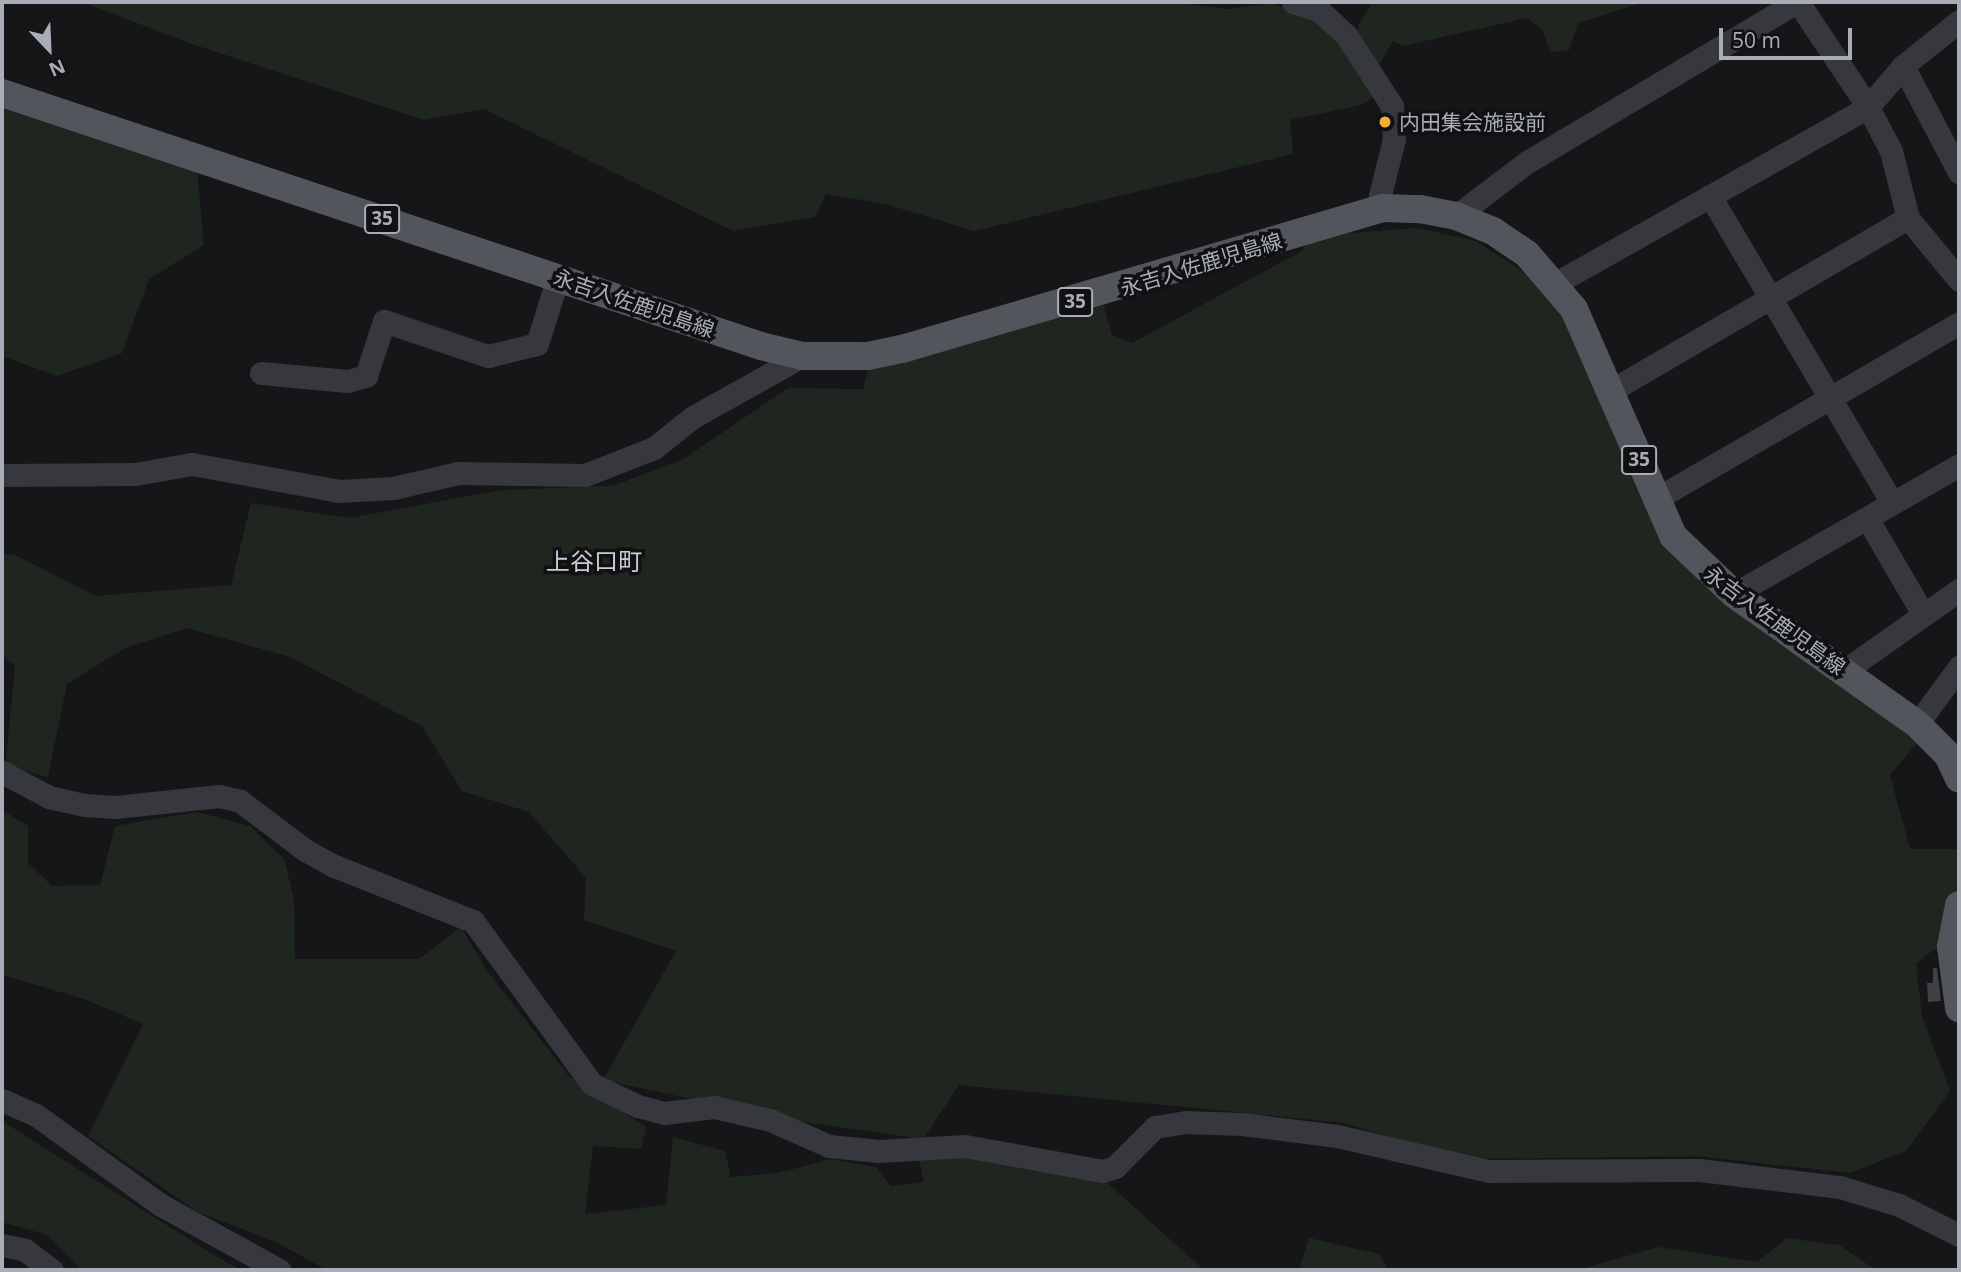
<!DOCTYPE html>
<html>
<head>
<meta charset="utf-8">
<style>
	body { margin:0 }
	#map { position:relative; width:1961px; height:1272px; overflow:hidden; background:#161618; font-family:"Open Sans","Noto Sans JP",sans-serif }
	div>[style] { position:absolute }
	.green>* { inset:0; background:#1e261f }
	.building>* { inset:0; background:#404145 }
	.minor>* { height:23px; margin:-11.5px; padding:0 11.5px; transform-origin:11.5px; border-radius:11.5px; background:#37383d }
	.major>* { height:28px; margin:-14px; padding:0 14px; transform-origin:14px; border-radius:14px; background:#53555c }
	.dots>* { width:19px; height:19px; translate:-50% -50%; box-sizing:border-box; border:4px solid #111113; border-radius:50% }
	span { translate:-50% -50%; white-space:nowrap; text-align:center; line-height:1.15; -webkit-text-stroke:7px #111113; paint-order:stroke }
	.shield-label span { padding:2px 5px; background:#111113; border:2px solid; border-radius:5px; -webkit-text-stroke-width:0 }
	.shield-label { font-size:19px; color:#a8adb8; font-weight:700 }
	.poi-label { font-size:21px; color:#a8adb8 }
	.left { translate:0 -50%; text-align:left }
	.street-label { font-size:21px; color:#a8adb8 }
	.quarter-label { font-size:24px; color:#c9ccd4 }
	.frame { position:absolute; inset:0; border:4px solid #a8adb8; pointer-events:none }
	.north { position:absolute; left:14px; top:14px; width:70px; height:70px; -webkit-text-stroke:5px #111113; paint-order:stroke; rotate:157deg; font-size:19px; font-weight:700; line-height:28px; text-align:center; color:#a8adb8 }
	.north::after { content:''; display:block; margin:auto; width:24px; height:32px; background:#a8adb8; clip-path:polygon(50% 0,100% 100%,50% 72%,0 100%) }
	.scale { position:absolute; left:1719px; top:28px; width:133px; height:32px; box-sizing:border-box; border:4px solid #a8adb8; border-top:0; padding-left:9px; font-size:21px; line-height:24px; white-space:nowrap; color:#a8adb8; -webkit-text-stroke:5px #111113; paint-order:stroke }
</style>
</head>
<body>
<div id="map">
	<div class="green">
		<div style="clip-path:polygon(83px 2px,1170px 2px,1227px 9px,1272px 3px,1317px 19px,1340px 39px,1377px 96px,1360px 105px,1290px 120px,1293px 154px,974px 231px,886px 204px,826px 194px,815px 217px,733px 231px,484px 109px,424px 120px,186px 42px)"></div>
		<div style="clip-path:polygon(1364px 2px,1645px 2px,1578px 23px,1569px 50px,1550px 52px,1543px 31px,1527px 18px,1403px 46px,1393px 41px,1378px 67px,1355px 40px,1359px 23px,1371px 6px)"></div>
		<div style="clip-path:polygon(2px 102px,197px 169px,204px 245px,149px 279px,122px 353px,57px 376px,2px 356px)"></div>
		<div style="clip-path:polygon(1417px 228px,1476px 241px,1531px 277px,1566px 317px,1662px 538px,1917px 743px,1890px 775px,1910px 849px,1959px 849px,1959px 884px,1953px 936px,1916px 963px,1922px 1016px,1950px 1091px,1906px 1151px,1850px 1173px,1698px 1156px,1457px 1159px,1345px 1123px,959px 1085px,923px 1139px,789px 1120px,603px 1080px,676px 951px,584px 920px,586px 878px,529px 812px,462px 791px,422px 726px,290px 657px,187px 628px,125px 648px,67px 684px,48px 777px,5px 766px,15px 666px,2px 655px,2px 554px,15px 555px,96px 596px,231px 585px,251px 503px,349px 518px,501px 490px,612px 486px,682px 460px,788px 388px,863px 389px,868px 368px,1103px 304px,1112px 335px,1132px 343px,1302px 251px,1309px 236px)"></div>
		<div style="clip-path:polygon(2px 810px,28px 826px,28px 863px,52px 886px,100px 885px,115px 826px,197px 812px,250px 826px,284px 859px,294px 899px,295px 959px,419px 959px,461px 927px,486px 969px,569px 1076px,646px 1127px,641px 1149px,593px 1146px,585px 1214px,666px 1205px,673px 1137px,725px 1151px,731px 1177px,778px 1173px,831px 1159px,876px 1167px,891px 1186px,924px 1182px,918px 1155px,974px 1153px,1104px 1180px,1204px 1270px,327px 1270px,276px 1242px,198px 1212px,88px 1136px,143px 1024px,84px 999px,2px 975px)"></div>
		<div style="clip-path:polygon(2px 1121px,219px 1258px,241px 1270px,82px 1270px,47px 1235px,2px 1222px)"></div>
		<div style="clip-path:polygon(1309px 1238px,1379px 1254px,1389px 1270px,1299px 1270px)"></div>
		<div style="clip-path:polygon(1787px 1238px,1839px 1245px,1876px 1270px,1578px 1270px,1658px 1247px,1757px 1262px)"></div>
	</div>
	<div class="building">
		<div style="clip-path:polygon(1933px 968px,1937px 968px,1941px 1001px,1928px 1002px,1927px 983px,1933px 983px)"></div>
	</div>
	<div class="minor">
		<div style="left:1293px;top:2px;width:28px;rotate:18deg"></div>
		<div style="left:1320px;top:11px;width:35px;rotate:43deg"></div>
		<div style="left:1346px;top:35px;width:85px;rotate:57.1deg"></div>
		<div style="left:1392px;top:106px;width:33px;rotate:87deg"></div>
		<div style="left:1394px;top:139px;width:58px;rotate:104deg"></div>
		<div style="left:1380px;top:195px;width:13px;rotate:77deg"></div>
		<div style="left:1798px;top:2px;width:126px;rotate:56.3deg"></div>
		<div style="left:1868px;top:107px;width:50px;rotate:62.4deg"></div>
		<div style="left:1891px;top:151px;width:69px;rotate:75.8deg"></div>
		<div style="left:1908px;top:218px;width:80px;rotate:50.6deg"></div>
		<div style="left:1959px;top:21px;width:72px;rotate:141.2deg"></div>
		<div style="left:1903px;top:66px;width:120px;rotate:62.2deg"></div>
		<div style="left:1710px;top:196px;width:357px;rotate:59.3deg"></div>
		<div style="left:1456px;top:216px;width:89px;rotate:-37.3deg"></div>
		<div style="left:1527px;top:162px;width:314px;rotate:-30.7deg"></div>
		<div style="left:1556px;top:283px;width:358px;rotate:-29.4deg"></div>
		<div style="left:1868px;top:107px;width:54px;rotate:-49.5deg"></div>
		<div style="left:261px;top:373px;width:87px;rotate:5.3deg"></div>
		<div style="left:348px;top:381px;width:19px;rotate:-16deg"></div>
		<div style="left:366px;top:376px;width:58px;rotate:-71.9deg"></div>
		<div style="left:384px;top:321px;width:110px;rotate:18.6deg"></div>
		<div style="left:488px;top:356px;width:50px;rotate:-13.8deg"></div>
		<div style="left:537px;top:344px;width:70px;rotate:-72.6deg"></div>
		<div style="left:1612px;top:390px;width:342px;rotate:-30.2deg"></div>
		<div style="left:2px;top:475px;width:133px;rotate:-0.4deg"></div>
		<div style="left:135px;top:474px;width:58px;rotate:-10deg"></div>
		<div style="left:192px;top:464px;width:149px;rotate:10.4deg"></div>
		<div style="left:339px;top:491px;width:54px;rotate:-3.2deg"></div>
		<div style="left:393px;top:488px;width:67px;rotate:-13deg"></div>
		<div style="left:458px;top:473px;width:127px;rotate:0.9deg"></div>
		<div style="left:585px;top:475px;width:74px;rotate:-21.4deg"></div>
		<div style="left:654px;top:448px;width:50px;rotate:-38.5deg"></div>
		<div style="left:693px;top:417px;width:125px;rotate:-29.2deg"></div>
		<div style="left:1654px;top:500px;width:353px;rotate:-30.1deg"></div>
		<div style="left:1867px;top:518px;width:111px;rotate:59.7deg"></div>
		<div style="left:1734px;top:594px;width:259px;rotate:-29.8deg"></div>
		<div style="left:1844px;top:671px;width:141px;rotate:-35.2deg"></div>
		<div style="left:1917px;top:724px;width:71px;rotate:-53.6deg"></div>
		<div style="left:2px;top:772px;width:53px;rotate:28deg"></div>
		<div style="left:49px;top:797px;width:37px;rotate:13deg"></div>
		<div style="left:85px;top:805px;width:30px;rotate:4deg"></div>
		<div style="left:115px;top:807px;width:105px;rotate:-6deg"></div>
		<div style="left:219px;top:796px;width:22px;rotate:13deg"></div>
		<div style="left:240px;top:801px;width:81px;rotate:37deg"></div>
		<div style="left:305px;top:850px;width:31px;rotate:29deg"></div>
		<div style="left:332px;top:865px;width:152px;rotate:21.7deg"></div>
		<div style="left:473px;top:921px;width:202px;rotate:53.9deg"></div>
		<div style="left:592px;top:1084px;width:51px;rotate:25.6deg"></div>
		<div style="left:638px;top:1106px;width:27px;rotate:15deg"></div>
		<div style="left:664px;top:1113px;width:50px;rotate:-6.8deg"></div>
		<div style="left:714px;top:1107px;width:57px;rotate:13.1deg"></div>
		<div style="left:770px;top:1120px;width:64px;rotate:23.8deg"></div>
		<div style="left:829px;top:1146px;width:50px;rotate:5.7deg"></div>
		<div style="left:879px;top:1151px;width:86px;rotate:-3.3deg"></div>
		<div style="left:965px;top:1146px;width:139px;rotate:10.3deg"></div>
		<div style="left:1102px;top:1171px;width:14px;rotate:-17deg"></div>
		<div style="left:1115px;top:1167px;width:57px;rotate:-45deg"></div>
		<div style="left:1155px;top:1127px;width:31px;rotate:-9deg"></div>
		<div style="left:1186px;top:1122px;width:56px;rotate:2deg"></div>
		<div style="left:1242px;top:1124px;width:96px;rotate:7.2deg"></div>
		<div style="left:1337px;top:1136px;width:156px;rotate:13deg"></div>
		<div style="left:1489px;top:1171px;width:210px;rotate:-0.3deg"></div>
		<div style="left:1699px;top:1170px;width:142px;rotate:6.9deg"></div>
		<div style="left:1840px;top:1187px;width:62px;rotate:17deg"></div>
		<div style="left:1899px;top:1205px;width:67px;rotate:26.6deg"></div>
		<div style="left:2px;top:1100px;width:37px;rotate:24deg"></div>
		<div style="left:36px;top:1115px;width:154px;rotate:35.8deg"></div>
		<div style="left:161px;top:1205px;width:135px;rotate:28.8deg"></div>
		<div style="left:2px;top:1245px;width:24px;rotate:12deg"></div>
		<div style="left:25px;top:1250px;width:34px;rotate:37deg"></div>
	</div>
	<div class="major">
		<div style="left:2px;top:93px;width:800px;rotate:18.43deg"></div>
		<div style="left:761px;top:346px;width:42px;rotate:13.7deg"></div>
		<div style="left:802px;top:356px;width:66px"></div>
		<div style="left:868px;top:356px;width:35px;rotate:-12deg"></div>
		<div style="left:902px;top:349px;width:501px;rotate:-16.34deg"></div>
		<div style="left:1383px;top:208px;width:37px;rotate:2deg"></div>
		<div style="left:1420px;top:209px;width:37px;rotate:11deg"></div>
		<div style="left:1456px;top:216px;width:40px;rotate:22deg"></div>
		<div style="left:1493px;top:231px;width:41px;rotate:34.1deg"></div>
		<div style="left:1527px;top:254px;width:72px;rotate:49.5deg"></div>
		<div style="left:1574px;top:309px;width:248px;rotate:66.4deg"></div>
		<div style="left:1673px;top:536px;width:84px;rotate:43.6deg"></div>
		<div style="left:1734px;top:594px;width:224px;rotate:35.4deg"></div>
		<div style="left:1917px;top:724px;width:44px;rotate:45deg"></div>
		<div style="left:1948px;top:755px;width:26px;rotate:65deg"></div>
		<div style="left:1959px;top:905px;width:43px;rotate:100.8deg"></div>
		<div style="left:1951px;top:947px;width:62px;rotate:82.5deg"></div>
	</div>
	<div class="dots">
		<div style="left:1385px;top:122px;background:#f2b134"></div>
	</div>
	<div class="shield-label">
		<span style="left:382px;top:219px">35</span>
		<span style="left:1075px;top:302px">35</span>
		<span style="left:1639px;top:460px">35</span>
	</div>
	<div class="poi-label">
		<span class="left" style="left:1399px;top:122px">内田集会施設前</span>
	</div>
	<div class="street-label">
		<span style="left:1201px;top:264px;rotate:-17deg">永吉入佐鹿児島線</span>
		<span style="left:634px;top:303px;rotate:19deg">永吉入佐鹿児島線</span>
		<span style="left:1775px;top:620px;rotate:36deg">永吉入佐鹿児島線</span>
	</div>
	<div class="quarter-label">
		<span style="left:594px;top:561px">上谷口町</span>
	</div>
	<div class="frame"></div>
	<div class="north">N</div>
	<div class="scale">50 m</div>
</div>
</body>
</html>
